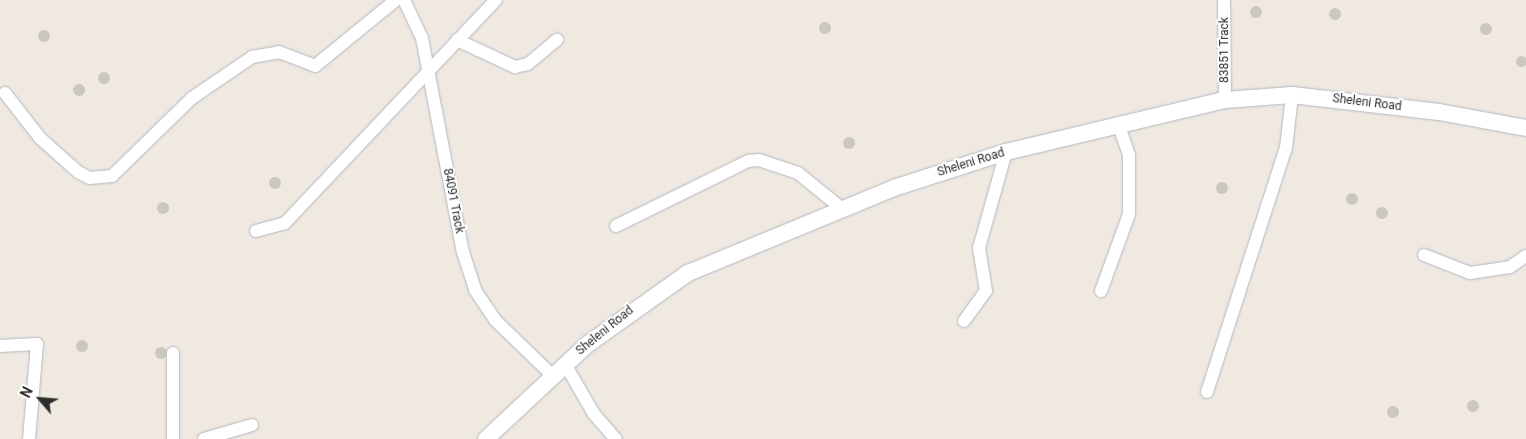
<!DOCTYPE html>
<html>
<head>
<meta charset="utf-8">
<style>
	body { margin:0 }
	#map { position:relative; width:1526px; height:439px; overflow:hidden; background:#efe9e1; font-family:Roboto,sans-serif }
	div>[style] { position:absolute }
	.building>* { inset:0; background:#cbc7bf }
	.round { border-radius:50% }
	.roads { filter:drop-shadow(0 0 1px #b4b7c1) drop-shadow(0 0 1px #b4b7c1) }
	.minor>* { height:12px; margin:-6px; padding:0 6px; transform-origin:6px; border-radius:6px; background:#fff }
	.tertiary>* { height:16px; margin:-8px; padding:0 8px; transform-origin:8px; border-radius:8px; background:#fff }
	span { translate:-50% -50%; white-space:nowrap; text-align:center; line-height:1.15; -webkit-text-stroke:4px #fff; paint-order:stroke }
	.street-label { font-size:12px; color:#2e2e2e }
	.north { position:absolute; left:15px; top:374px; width:50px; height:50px; -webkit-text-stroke:4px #fff; paint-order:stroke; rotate:297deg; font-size:14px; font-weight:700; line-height:20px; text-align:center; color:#2e2e2e }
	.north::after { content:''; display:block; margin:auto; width:18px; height:22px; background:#2e2e2e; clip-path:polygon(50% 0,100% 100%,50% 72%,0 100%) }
</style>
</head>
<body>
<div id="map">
	<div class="building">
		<div class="round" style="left:1250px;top:6px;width:12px;height:12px"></div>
		<div class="round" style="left:1329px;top:8px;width:12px;height:12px"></div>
		<div class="round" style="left:819px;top:22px;width:12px;height:12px"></div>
		<div class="round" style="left:1480px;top:23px;width:12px;height:12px"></div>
		<div class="round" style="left:38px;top:30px;width:12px;height:12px"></div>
		<div class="round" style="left:1515.5px;top:55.5px;width:11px;height:11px"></div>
		<div class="round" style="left:98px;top:72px;width:12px;height:12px"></div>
		<div class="round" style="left:73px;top:84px;width:12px;height:12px"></div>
		<div class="round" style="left:843px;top:137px;width:12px;height:12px"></div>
		<div class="round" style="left:269px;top:177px;width:12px;height:12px"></div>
		<div class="round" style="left:1216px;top:182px;width:12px;height:12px"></div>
		<div class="round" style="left:1346px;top:193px;width:12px;height:12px"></div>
		<div class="round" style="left:157px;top:202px;width:12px;height:12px"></div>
		<div class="round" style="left:1376px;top:207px;width:12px;height:12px"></div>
		<div class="round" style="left:76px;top:340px;width:12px;height:12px"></div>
		<div class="round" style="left:155px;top:347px;width:12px;height:12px"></div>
		<div class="round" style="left:19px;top:386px;width:10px;height:10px"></div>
		<div class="round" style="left:1467px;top:400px;width:12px;height:12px"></div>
		<div class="round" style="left:1387px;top:406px;width:12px;height:12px"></div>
	</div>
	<div class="roads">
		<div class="minor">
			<div style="left:404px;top:0;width:42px;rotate:64.7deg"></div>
			<div style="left:422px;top:38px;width:218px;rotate:79.2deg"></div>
			<div style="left:463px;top:252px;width:40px;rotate:72deg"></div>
			<div style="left:475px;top:290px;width:36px;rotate:56deg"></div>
			<div style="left:495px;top:320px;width:81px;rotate:44deg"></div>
			<div style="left:1224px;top:0;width:100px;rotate:89.4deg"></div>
			<div style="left:457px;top:40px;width:64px;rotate:25deg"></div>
			<div style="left:515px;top:67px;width:13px;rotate:-13deg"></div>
			<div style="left:528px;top:64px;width:38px;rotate:-40deg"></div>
			<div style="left:5px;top:93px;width:57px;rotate:52.1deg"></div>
			<div style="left:40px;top:138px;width:51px;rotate:41.8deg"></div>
			<div style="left:78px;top:172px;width:13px;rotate:27deg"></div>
			<div style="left:90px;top:178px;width:22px;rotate:-5deg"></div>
			<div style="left:112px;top:176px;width:112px;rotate:-44.3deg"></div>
			<div style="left:192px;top:98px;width:73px;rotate:-34.3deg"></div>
			<div style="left:252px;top:57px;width:27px;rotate:-10deg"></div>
			<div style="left:279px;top:52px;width:39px;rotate:21deg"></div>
			<div style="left:315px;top:66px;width:104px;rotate:-39.2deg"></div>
			<div style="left:616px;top:226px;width:147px;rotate:-26.2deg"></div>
			<div style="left:748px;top:161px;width:11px;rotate:-5deg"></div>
			<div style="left:759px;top:160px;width:41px;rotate:18.4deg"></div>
			<div style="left:798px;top:173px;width:55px;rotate:39.1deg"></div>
			<div style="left:256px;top:231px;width:30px;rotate:-15deg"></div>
			<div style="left:285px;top:223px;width:307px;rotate:-46.6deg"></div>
			<div style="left:1424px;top:255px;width:49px;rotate:21.4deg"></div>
			<div style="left:1470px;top:273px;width:40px;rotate:-8.5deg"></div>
			<div style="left:1510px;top:267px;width:19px;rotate:-35deg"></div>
			<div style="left:1101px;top:291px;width:82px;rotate:-70deg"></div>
			<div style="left:1129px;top:214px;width:59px;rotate:-90deg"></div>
			<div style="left:1129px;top:155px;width:34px;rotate:-109deg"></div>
			<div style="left:964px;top:321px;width:37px;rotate:-54deg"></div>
			<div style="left:986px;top:291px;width:44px;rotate:-99.2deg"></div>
			<div style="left:979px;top:248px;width:100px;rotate:-74.3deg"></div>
			<div style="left:0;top:346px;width:37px;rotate:-3deg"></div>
			<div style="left:37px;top:344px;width:95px;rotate:94.8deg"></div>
			<div style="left:565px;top:364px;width:58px;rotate:59.9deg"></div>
			<div style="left:594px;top:414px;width:33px;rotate:49deg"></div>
			<div style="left:1207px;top:392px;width:256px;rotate:-72.1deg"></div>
			<div style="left:1286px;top:148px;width:53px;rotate:-83.5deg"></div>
			<div style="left:173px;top:439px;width:86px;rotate:-90deg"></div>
			<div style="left:204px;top:439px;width:50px;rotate:-16.3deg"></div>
		</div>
		<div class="tertiary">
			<div style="left:486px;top:439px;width:139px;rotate:-43deg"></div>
			<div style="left:588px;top:344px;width:123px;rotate:-35.4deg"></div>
			<div style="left:688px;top:273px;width:223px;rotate:-22.4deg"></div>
			<div style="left:894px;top:188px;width:118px;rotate:-17.8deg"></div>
			<div style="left:1006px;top:152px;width:225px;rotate:-13.4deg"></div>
			<div style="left:1225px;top:100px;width:67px;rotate:-4.3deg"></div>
			<div style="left:1292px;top:95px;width:148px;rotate:6.6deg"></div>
			<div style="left:1439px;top:112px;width:88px;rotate:10.4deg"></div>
		</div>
	</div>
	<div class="street-label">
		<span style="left:1225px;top:50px;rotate:-90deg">83851 Track</span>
		<span style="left:1367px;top:103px;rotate:7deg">Sheleni Road</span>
		<span style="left:971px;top:163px;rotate:-17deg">Sheleni Road</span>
		<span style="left:453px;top:201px;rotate:79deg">84091 Track</span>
		<span style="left:605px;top:331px;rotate:-39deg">Sheleni Road</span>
	</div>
	<div class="north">N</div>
</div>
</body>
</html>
